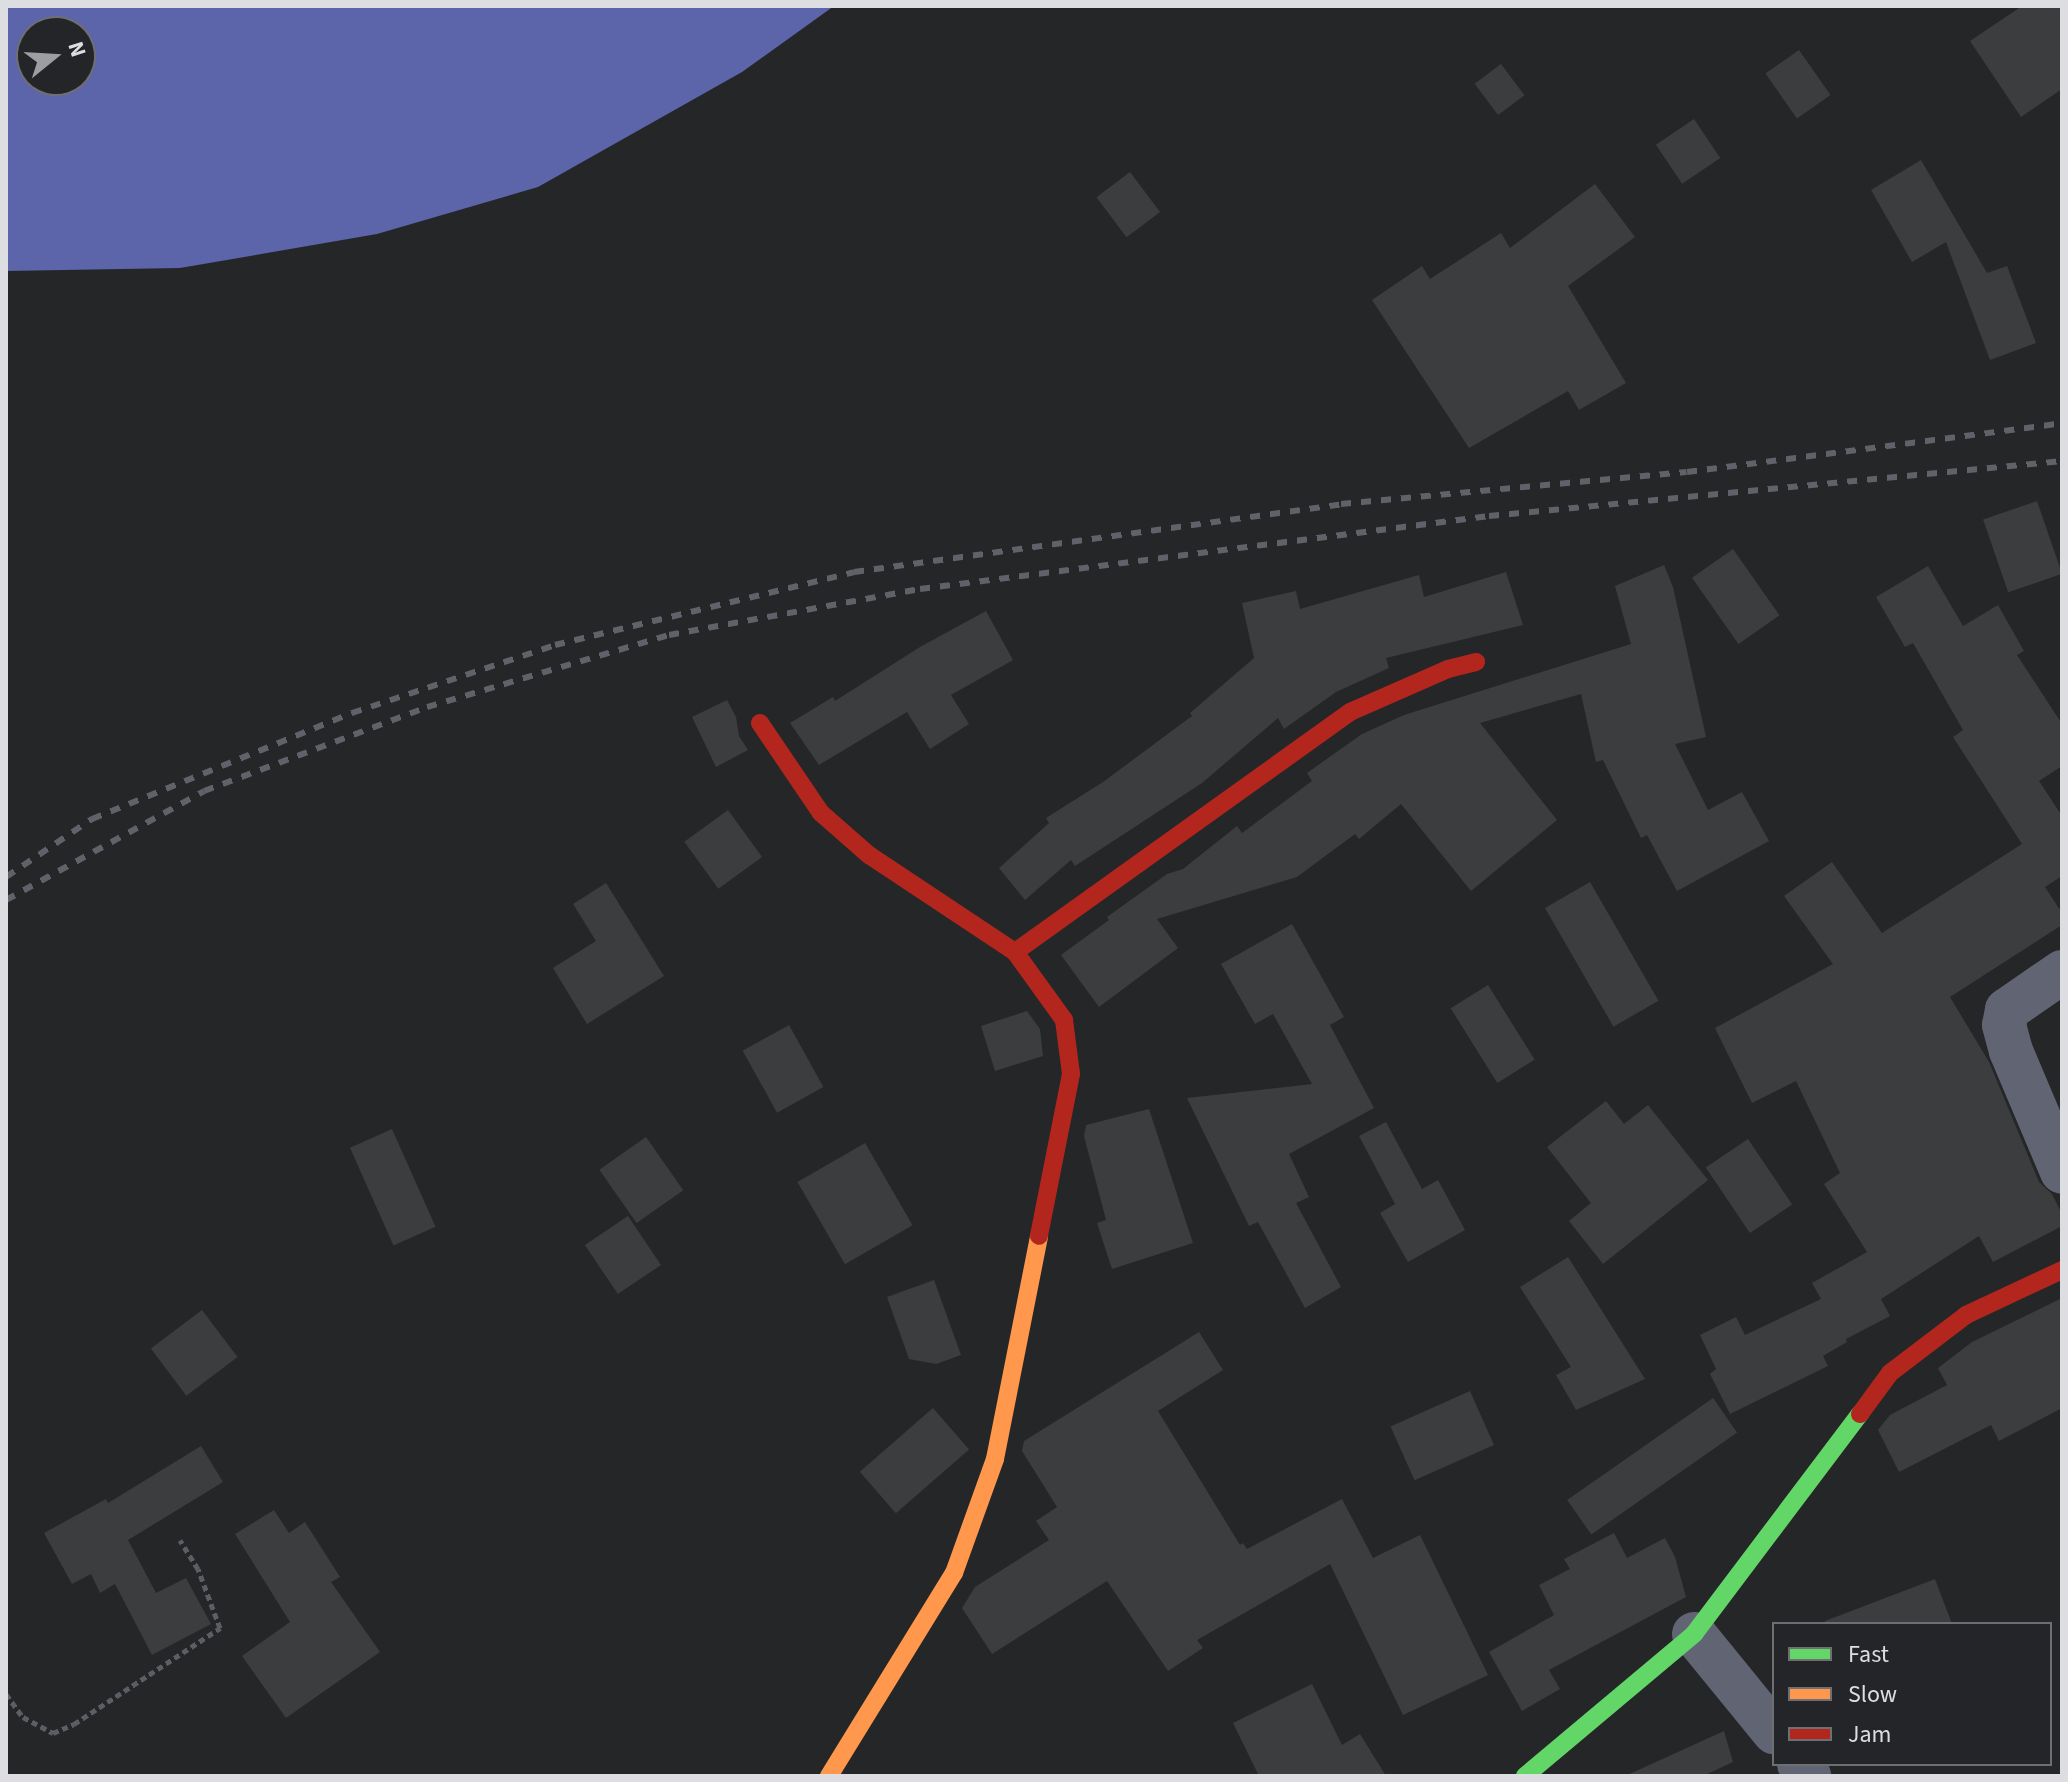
<!DOCTYPE html>
<html>
<head>
<meta charset="utf-8">
<style>
	body { margin:0 }
	#map { position:relative; width:2068px; height:1782px; overflow:hidden; background:#252628; font-family:"Source Sans 3",sans-serif }
	div>[style] { position:absolute }
	.water>* { inset:0; background:#5c64aa }
	.building>* { inset:0; background:#3c3d3f; transform-origin:0 0 }
	.path>* { height:5px; margin-top:-2.5px; transform-origin:0; background:repeating-linear-gradient(90deg,#5c5e66 0 6px,transparent 0 10px) }
	.street>* { height:44px; margin:-22px; padding:0 22px; transform-origin:22px; border-radius:22px; background:#616472 }
	.fast>* { height:18px; margin:-9px; padding:0 9px; transform-origin:9px; border-radius:9px; background:#63d668 }
	.slow>* { height:18px; margin:-9px; padding:0 9px; transform-origin:9px; border-radius:9px; background:#ff974d }
	.jam>* { height:18px; margin:-9px; padding:0 9px; transform-origin:9px; border-radius:9px; background:#b3261e }
	.rail>* { height:6px; margin-top:-3px; transform-origin:0; background:repeating-linear-gradient(90deg,#616269 0 10px,transparent 0 20px) }
	span { translate:-50% -50%; white-space:nowrap; text-align:center; line-height:1.15; -webkit-text-stroke:8px #242529; paint-order:stroke }
	.frame { position:absolute; inset:0; border:8px solid #dddee1; pointer-events:none }
	.legend { position:absolute; left:1772px; top:1622px; width:280px; height:144px; box-sizing:border-box; background:#242529; border:2px solid #6e6f73; margin:0; padding:10px 14px; list-style:none; font-size:24px; color:#dddee1 }
	.legend li { display:flex; align-items:center; gap:16px; height:40px }
	.legend b { width:40px; border:2px solid #6e6f73 }
	.north { position:absolute; left:16px; top:16px; width:80px; height:80px; box-sizing:border-box; background:#242529; border:2px solid #6e6f73; border-radius:50%; rotate:72deg; font-size:22px; font-weight:700; line-height:32px; text-align:center; color:#dddee1 }
	.north::after { content:''; display:block; margin:auto; width:28px; height:36px; background:#9d9ea0; clip-path:polygon(50% 0,100% 100%,50% 72%,0 100%) }
</style>
</head>
<body>
<div id="map">
	<div class="water">
		<div style="clip-path:polygon(evenodd,6px 6px,834px 6px,742px 72px,538px 187px,377px 234px,180px 268px,6px 271px,6px 6px,32px 32px,80px 32px,80px 80px,32px 80px,32px 32px)"></div>
	</div>
	<div class="building">
		<div style="clip-path:polygon(2022px 6px,2062px 6px,2062px 89px,2021px 117px,1970px 41px)"></div>
		<div style="left:1799px;top:50px;width:55px;height:41px;rotate:55deg"></div>
		<div style="left:1501px;top:64px;width:39px;height:33px;rotate:53deg"></div>
		<div style="left:1694px;top:119px;width:47px;height:46px;rotate:56deg"></div>
		<div style="clip-path:polygon(1921px 160px,1987px 273px,2007px 266px,2036px 343px,1990px 360px,1946px 242px,1912px 262px,1871px 190px)"></div>
		<div style="left:1130px;top:172px;width:50px;height:42px;rotate:53deg"></div>
		<div style="clip-path:polygon(1595px 184px,1635px 237px,1568px 286px,1626px 383px,1579px 410px,1568px 391px,1469px 448px,1372px 300px,1422px 266px,1430px 279px,1501px 233px,1510px 248px)"></div>
		<div style="left:2037px;top:501px;width:77px;height:57px;rotate:71deg"></div>
		<div style="left:1733px;top:549px;width:81px;height:50px;rotate:55deg"></div>
		<div style="clip-path:polygon(1664px 565px,1673px 587px,1706px 737px,1675px 744px,1708px 810px,1742px 792px,1769px 841px,1677px 891px,1647px 835px,1641px 838px,1603px 760px,1596px 762px,1581px 694px,1480px 723px,1557px 820px,1471px 891px,1401px 804px,1359px 839px,1355px 834px,1297px 877px,1157px 919px,1178px 948px,1099px 1007px,1061px 955px,1109px 920px,1107px 917px,1167px 874px,1183px 869px,1237px 826px,1242px 833px,1312px 781px,1307px 773px,1362px 734px,1404px 715px,1631px 644px,1615px 586px)"></div>
		<div style="clip-path:polygon(1928px 566px,1963px 626px,1998px 605px,2024px 651px,2017px 655px,2062px 724px,2062px 766px,2039px 781px,2062px 816px,2062px 876px,2045px 887px,2062px 913px,2062px 925px,1950px 997px,1989px 1062px,2039px 1182px,2052px 1194px,2062px 1214px,2062px 1226px,1993px 1262px,1979px 1236px,1881px 1299px,1890px 1316px,1846px 1339px,1847px 1342px,1823px 1356px,1828px 1366px,1730px 1414px,1710px 1374px,1716px 1369px,1700px 1335px,1736px 1317px,1745px 1335px,1821px 1299px,1812px 1283px,1867px 1252px,1824px 1184px,1840px 1173px,1796px 1081px,1752px 1103px,1715px 1028px,1833px 964px,1784px 896px,1832px 862px,1882px 933px,2022px 844px,1953px 737px,1963px 730px,1913px 643px,1905px 647px,1876px 597px)"></div>
		<div style="clip-path:polygon(1506px 572px,1523px 625px,1386px 658px,1389px 668px,1336px 692px,1284px 729px,1278px 718px,1202px 783px,1075px 866px,1071px 860px,1025px 900px,999px 868px,1049px 823px,1046px 818px,1103px 782px,1192px 716px,1190px 713px,1254px 658px,1242px 603px,1296px 591px,1300px 609px,1419px 575px,1424px 597px)"></div>
		<div style="clip-path:polygon(986px 611px,1013px 660px,951px 695px,969px 724px,930px 749px,907px 712px,819px 765px,790px 723px,833px 697px,835px 701px,920px 647px)"></div>
		<div style="clip-path:polygon(727px 700px,736px 717px,739px 736px,748px 750px,716px 767px,692px 717px)"></div>
		<div style="left:728px;top:810px;width:58px;height:54px;rotate:54deg"></div>
		<div style="left:1590px;top:882px;width:137px;height:52px;rotate:60deg"></div>
		<div style="clip-path:polygon(606px 883px,664px 976px,587px 1024px,553px 968px,596px 941px,573px 904px)"></div>
		<div style="clip-path:polygon(1292px 924px,1344px 1017px,1330px 1025px,1374px 1108px,1289px 1154px,1309px 1197px,1296px 1203px,1341px 1287px,1305px 1308px,1258px 1222px,1249px 1226px,1187px 1098px,1312px 1084px,1273px 1014px,1255px 1024px,1221px 964px)"></div>
		<div style="left:1488px;top:985px;width:88px;height:44px;rotate:58deg"></div>
		<div style="clip-path:polygon(1027px 1011px,1040px 1029px,1043px 1056px,995px 1071px,981px 1026px)"></div>
		<div style="left:789px;top:1025px;width:71px;height:53px;rotate:61deg"></div>
		<div style="clip-path:polygon(1606px 1101px,1624px 1124px,1648px 1105px,1708px 1180px,1603px 1264px,1569px 1221px,1591px 1203px,1547px 1147px)"></div>
		<div style="clip-path:polygon(1149px 1109px,1193px 1243px,1112px 1269px,1097px 1223px,1106px 1220px,1084px 1136px,1086px 1125px)"></div>
		<div style="clip-path:polygon(1386px 1122px,1422px 1189px,1438px 1180px,1465px 1230px,1408px 1262px,1380px 1213px,1395px 1204px,1359px 1136px)"></div>
		<div style="left:392px;top:1129px;width:107px;height:46px;rotate:66deg"></div>
		<div style="left:646px;top:1137px;width:65px;height:57px;rotate:55deg"></div>
		<div style="left:1748px;top:1139px;width:79px;height:51px;rotate:56deg"></div>
		<div style="left:865px;top:1143px;width:95px;height:78px;rotate:60deg"></div>
		<div style="left:628px;top:1216px;width:59px;height:52px;rotate:56deg"></div>
		<div style="clip-path:polygon(1568px 1257px,1645px 1379px,1576px 1410px,1556px 1375px,1571px 1367px,1520px 1287px)"></div>
		<div style="clip-path:polygon(934px 1280px,961px 1355px,936px 1364px,909px 1359px,887px 1297px)"></div>
		<div style="clip-path:polygon(2062px 1298px,2062px 1408px,1999px 1441px,1991px 1425px,1899px 1472px,1878px 1430px,1890px 1415px,1947px 1385px,1938px 1368px,1972px 1342px)"></div>
		<div style="left:202px;top:1310px;width:59px;height:64px;rotate:53deg"></div>
		<div style="clip-path:polygon(1199px 1332px,1223px 1370px,1158px 1411px,1240px 1545px,1243px 1543px,1247px 1549px,1342px 1499px,1373px 1558px,1420px 1535px,1488px 1675px,1403px 1715px,1330px 1564px,1197px 1640px,1203px 1648px,1168px 1671px,1107px 1581px,992px 1654px,962px 1608px,975px 1587px,1049px 1540px,1036px 1521px,1057px 1507px,1022px 1451px,1024px 1441px)"></div>
		<div style="left:1470px;top:1391px;width:59px;height:87px;rotate:66deg"></div>
		<div style="left:1713px;top:1398px;width:42px;height:178px;rotate:55deg"></div>
		<div style="left:933px;top:1408px;width:55px;height:97px;rotate:49deg"></div>
		<div style="clip-path:polygon(201px 1446px,223px 1482px,128px 1540px,156px 1593px,186px 1578px,211px 1624px,152px 1655px,115px 1584px,100px 1593px,91px 1574px,72px 1584px,44px 1533px,106px 1499px,108px 1503px)"></div>
		<div style="clip-path:polygon(274px 1510px,289px 1533px,305px 1522px,340px 1577px,331px 1582px,380px 1652px,286px 1718px,242px 1656px,290px 1622px,235px 1534px)"></div>
		<div style="clip-path:polygon(1614px 1533px,1627px 1558px,1665px 1538px,1675px 1557px,1686px 1597px,1549px 1670px,1560px 1689px,1522px 1711px,1489px 1652px,1554px 1615px,1539px 1585px,1570px 1569px,1564px 1559px)"></div>
		<div style="clip-path:polygon(1935px 1579px,1952px 1624px,1826px 1624px,1825px 1621px)"></div>
		<div style="clip-path:polygon(1312px 1684px,1342px 1745px,1360px 1734px,1386px 1776px,1259px 1776px,1233px 1723px)"></div>
		<div style="clip-path:polygon(1724px 1731px,1733px 1762px,1703px 1776px,1625px 1776px)"></div>
	</div>
	<div class="path">
		<div style="left:6px;top:1694px;width:29px;rotate:54deg"></div>
		<div style="left:23px;top:1717px;width:34px;rotate:28deg"></div>
		<div style="left:53px;top:1733px;width:23px;rotate:-23deg"></div>
		<div style="left:74px;top:1724px;width:175px;rotate:-33.3deg"></div>
		<div style="left:220px;top:1628px;width:63px;rotate:-110.4deg"></div>
		<div style="left:198px;top:1569px;width:34px;rotate:-122deg"></div>
	</div>
	<div class="street">
		<div style="left:2062px;top:972px;width:67px;rotate:145.4deg"></div>
		<div style="left:2007px;top:1010px;width:15px;rotate:101deg"></div>
		<div style="left:2004px;top:1025px;width:27px;rotate:75deg"></div>
		<div style="left:2011px;top:1051px;width:131px;rotate:67.1deg"></div>
		<div style="left:1694px;top:1634px;width:127px;rotate:50.8deg"></div>
		<div style="left:1799px;top:1764px;width:16px;rotate:50deg"></div>
	</div>
	<div class="fast">
		<div style="left:1525px;top:1776px;width:221px;rotate:-40deg"></div>
		<div style="left:1694px;top:1634px;width:276px;rotate:-53deg"></div>
	</div>
	<div class="slow">
		<div style="left:829px;top:1776px;width:238px;rotate:-58.4deg"></div>
		<div style="left:954px;top:1573px;width:121px;rotate:-70.2deg"></div>
		<div style="left:995px;top:1459px;width:227px;rotate:-78.8deg"></div>
	</div>
	<div class="jam">
		<div style="left:760px;top:723px;width:109px;rotate:55.9deg"></div>
		<div style="left:821px;top:813px;width:64px;rotate:41.2deg"></div>
		<div style="left:869px;top:855px;width:175px;rotate:33.6deg"></div>
		<div style="left:1015px;top:952px;width:84px;rotate:54.2deg"></div>
		<div style="left:1064px;top:1020px;width:54px;rotate:82.6deg"></div>
		<div style="left:1071px;top:1074px;width:165px;rotate:101.2deg"></div>
		<div style="left:1015px;top:952px;width:412px;rotate:-35.6deg"></div>
		<div style="left:1350px;top:712px;width:107px;rotate:-23.7deg"></div>
		<div style="left:1448px;top:669px;width:29px;rotate:-14deg"></div>
		<div style="left:1860px;top:1414px;width:51px;rotate:-53.8deg"></div>
		<div style="left:1890px;top:1373px;width:96px;rotate:-37.3deg"></div>
		<div style="left:1966px;top:1315px;width:106px;rotate:-25.1deg"></div>
	</div>
	<div class="rail">
		<div style="left:6px;top:877px;width:104px;rotate:-34deg"></div>
		<div style="left:92px;top:819px;width:281px;rotate:-22.2deg"></div>
		<div style="left:352px;top:713px;width:214px;rotate:-18.5deg"></div>
		<div style="left:555px;top:645px;width:308px;rotate:-13.7deg"></div>
		<div style="left:854px;top:572px;width:492px;rotate:-7.9deg"></div>
		<div style="left:1341px;top:504px;width:347px;rotate:-5.3deg"></div>
		<div style="left:1687px;top:472px;width:378px;rotate:-7.4deg"></div>
		<div style="left:6px;top:900px;width:226px;rotate:-28.8deg"></div>
		<div style="left:204px;top:791px;width:238px;rotate:-20.6deg"></div>
		<div style="left:427px;top:707px;width:252px;rotate:-16.6deg"></div>
		<div style="left:669px;top:635px;width:255px;rotate:-10.4deg"></div>
		<div style="left:920px;top:589px;width:574px;rotate:-7.31deg"></div>
		<div style="left:1489px;top:516px;width:576px;rotate:-5.48deg"></div>
	</div>
	<div class="frame"></div>
	<ul class="legend">
	<li><b style="height:10px;background:#63d668"></b>Fast</li>
	<li><b style="height:10px;background:#ff974d"></b>Slow</li>
	<li><b style="height:10px;background:#b3261e"></b>Jam</li>
	</ul>
	<div class="north">N</div>
</div>
</body>
</html>
